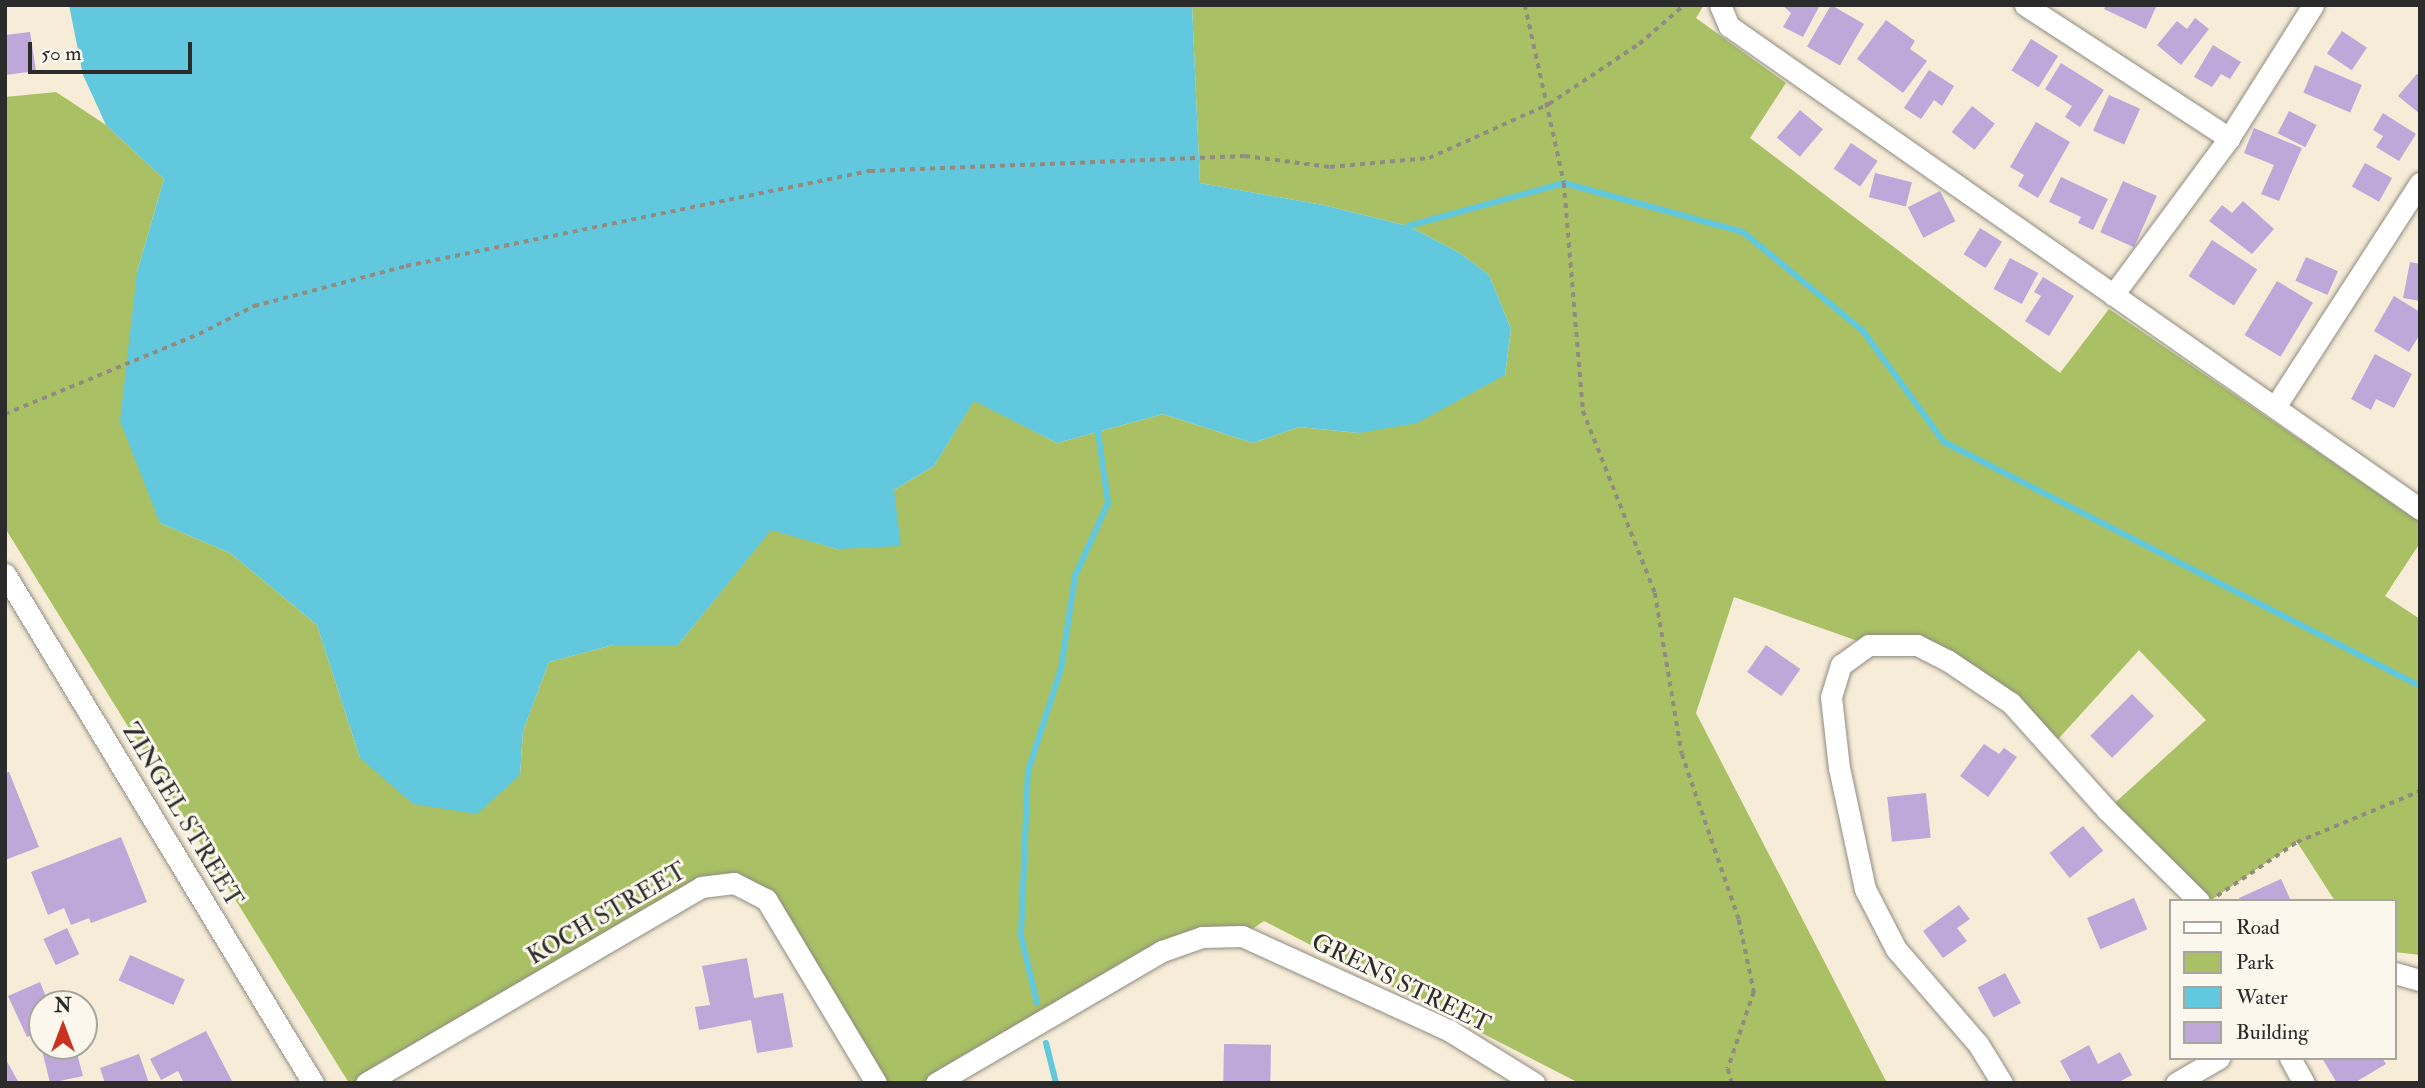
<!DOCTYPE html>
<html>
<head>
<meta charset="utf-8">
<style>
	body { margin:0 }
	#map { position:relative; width:2425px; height:1088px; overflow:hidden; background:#f6ecd7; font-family:"IM FELL Double Pica",serif }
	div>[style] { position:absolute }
	.green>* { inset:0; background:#a9c065 }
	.water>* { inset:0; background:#61c8dd }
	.stream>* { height:6px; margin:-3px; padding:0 3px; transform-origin:3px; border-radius:3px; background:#61c8dd }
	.building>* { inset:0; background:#bea7d9; transform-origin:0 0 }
	.path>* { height:3.5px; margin-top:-1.75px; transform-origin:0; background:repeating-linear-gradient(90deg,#908c81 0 5px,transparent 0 10px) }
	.roads { filter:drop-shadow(0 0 2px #908c81) drop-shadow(0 0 2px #908c81) }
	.street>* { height:21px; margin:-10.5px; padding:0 10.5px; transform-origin:10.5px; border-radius:10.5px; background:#fff }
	span { translate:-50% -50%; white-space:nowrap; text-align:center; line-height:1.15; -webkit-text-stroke:6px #fbf7ec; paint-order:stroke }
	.street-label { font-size:24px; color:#2b2b2b }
	.frame { position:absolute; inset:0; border:7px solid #2b2b2b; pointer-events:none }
	.legend { position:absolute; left:2169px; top:899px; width:228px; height:161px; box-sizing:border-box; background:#fbf7ec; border:2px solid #a8a59f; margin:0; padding:9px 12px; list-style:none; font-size:21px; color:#2b2b2b }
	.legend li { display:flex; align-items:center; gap:14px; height:35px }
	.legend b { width:35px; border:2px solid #a8a59f }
	.north { position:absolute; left:28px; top:990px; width:70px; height:70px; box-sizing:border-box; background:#fbf7ec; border:2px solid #a8a59f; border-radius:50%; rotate:0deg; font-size:19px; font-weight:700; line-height:28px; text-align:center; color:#2b2b2b }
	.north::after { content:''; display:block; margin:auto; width:24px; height:32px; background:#c8321e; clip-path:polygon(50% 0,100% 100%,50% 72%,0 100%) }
	.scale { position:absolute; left:28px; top:42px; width:164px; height:32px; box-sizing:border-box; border:4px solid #2b2b2b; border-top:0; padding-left:9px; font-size:21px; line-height:24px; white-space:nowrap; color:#2b2b2b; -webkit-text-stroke:5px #fbf7ec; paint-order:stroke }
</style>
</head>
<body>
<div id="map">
	<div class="green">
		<div style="clip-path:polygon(1192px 5px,1704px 5px,1696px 18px,1786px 83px,1750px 138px,2060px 373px,2109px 309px,2420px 522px,2420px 543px,2385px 596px,2420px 619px,2420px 955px,2395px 952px,2395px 901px,2335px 901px,2297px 842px,2210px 901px,2199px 901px,2107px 810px,2206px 720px,2139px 650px,2051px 747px,1947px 660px,1869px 645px,1734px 597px,1696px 713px,1887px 1083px,1579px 1083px,1264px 921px,1242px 936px,1202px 937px,936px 1083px,876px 1083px,766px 900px,701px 887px,367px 1083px,349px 1083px,5px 528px,5px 97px,56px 92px,106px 125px,164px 179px,137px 272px,160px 523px,230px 553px,317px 625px,360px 758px,520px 775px,523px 731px,549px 662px,613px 645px,678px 645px,771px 529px,837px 549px,894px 490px,934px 466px,974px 400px,1057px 443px,1163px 414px,1253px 443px,1299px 427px,1359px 433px,1505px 375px,1511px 329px,1489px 275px,1460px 253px,1408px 226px,1323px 205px,1200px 183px)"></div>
	</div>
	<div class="water">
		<div style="clip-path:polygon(69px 5px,1192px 5px,1200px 183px,1323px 205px,1408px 226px,1460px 253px,1489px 275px,1511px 329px,1505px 375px,1417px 423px,1359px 433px,1299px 427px,1253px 443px,1163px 414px,1057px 443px,974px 401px,934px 466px,894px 490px,901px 546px,837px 549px,771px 530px,678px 645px,613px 645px,549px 662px,523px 731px,520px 775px,477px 814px,413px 804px,360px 758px,317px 625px,230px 553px,160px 523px,120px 421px,137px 272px,164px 179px,106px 125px,83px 75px)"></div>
	</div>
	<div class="stream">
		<div style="left:1408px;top:226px;width:162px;rotate:-15.4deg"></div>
		<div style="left:1564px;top:183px;width:186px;rotate:15.3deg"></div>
		<div style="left:1743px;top:232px;width:156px;rotate:39.5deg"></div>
		<div style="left:1863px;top:331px;width:137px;rotate:53.9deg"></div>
		<div style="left:1944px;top:442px;width:535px;rotate:27.14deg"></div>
		<div style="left:1037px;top:1003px;width:69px;rotate:-103.4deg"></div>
		<div style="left:1021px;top:936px;width:165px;rotate:-87.6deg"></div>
		<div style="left:1028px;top:771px;width:107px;rotate:-72.1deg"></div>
		<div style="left:1061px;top:669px;width:94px;rotate:-81.4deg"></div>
		<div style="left:1075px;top:576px;width:80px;rotate:-65.7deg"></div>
		<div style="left:1108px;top:503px;width:72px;rotate:-98deg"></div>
		<div style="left:1046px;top:1043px;width:41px;rotate:76deg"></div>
	</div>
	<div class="building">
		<div style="clip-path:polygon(1782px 5px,1820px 5px,1803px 37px,1783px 27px,1791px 13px)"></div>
		<div style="left:1831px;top:5px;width:38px;height:48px;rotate:30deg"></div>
		<div style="clip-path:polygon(2106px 5px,2157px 5px,2146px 29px,2104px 9px)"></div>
		<div style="clip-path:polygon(2195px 18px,2209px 29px,2181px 65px,2157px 45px,2177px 21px,2187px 29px)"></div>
		<div style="clip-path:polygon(1886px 20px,1915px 41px,1910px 49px,1927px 61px,1903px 93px,1857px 59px)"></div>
		<div style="left:2342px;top:31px;width:30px;height:27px;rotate:34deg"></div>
		<div style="clip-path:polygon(30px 32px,36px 71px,5px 75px,5px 35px)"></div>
		<div style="left:2031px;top:39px;width:32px;height:37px;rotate:32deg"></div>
		<div style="clip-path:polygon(2213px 45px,2241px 62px,2230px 79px,2221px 74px,2212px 87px,2194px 77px)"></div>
		<div style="clip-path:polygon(2061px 63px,2104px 90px,2080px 127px,2065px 117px,2072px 106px,2045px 89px)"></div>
		<div style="left:2315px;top:65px;width:51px;height:30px;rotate:23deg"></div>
		<div style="clip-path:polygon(1929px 70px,1954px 86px,1942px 106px,1934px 100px,1921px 119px,1904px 108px)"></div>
		<div style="clip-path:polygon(2417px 74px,2420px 76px,2420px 114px,2398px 96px)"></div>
		<div style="left:2109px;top:95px;width:34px;height:39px;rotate:24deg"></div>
		<div style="left:1972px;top:106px;width:29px;height:33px;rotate:38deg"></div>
		<div style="left:1800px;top:110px;width:30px;height:36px;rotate:40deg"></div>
		<div style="left:2289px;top:111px;width:31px;height:25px;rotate:27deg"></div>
		<div style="clip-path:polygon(2383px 113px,2416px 134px,2399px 161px,2376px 147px,2383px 136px,2373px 130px)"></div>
		<div style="clip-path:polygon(2036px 122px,2070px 142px,2038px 198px,2018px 186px,2024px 175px,2010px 167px)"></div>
		<div style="clip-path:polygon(2254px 128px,2302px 148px,2279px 201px,2261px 194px,2274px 165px,2244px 153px)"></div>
		<div style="left:1851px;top:143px;width:32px;height:31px;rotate:34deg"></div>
		<div style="left:2365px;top:163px;width:31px;height:27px;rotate:29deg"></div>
		<div style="left:1875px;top:173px;width:38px;height:25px;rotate:14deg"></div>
		<div style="clip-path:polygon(2061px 177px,2108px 199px,2093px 230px,2078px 223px,2081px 217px,2049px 202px)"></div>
		<div style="left:2123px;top:181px;width:37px;height:56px;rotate:24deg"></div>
		<div style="left:1940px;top:191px;width:34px;height:36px;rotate:63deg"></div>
		<div style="clip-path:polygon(2243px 201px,2274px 229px,2252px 254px,2209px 221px,2222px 205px,2232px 213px)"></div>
		<div style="left:1980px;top:228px;width:26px;height:31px;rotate:32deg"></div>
		<div style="left:2212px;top:240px;width:54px;height:43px;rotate:33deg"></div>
		<div style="left:2306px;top:257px;width:35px;height:26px;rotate:24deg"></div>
		<div style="left:2010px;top:258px;width:32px;height:35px;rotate:28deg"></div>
		<div style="clip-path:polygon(2410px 262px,2420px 264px,2420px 301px,2403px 298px)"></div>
		<div style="clip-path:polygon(2043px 277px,2074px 296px,2049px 336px,2025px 321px,2041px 296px,2034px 292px)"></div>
		<div style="left:2277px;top:281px;width:42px;height:63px;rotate:31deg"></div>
		<div style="clip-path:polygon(2394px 296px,2420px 312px,2420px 334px,2409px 352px,2374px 331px)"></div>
		<div style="clip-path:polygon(2375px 354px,2412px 374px,2394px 408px,2376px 399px,2371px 410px,2351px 399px)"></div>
		<div style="left:1766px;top:645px;width:42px;height:33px;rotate:35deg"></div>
		<div style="left:2132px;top:694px;width:31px;height:59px;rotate:45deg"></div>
		<div style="clip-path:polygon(1984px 744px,1999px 754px,2004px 748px,2017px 757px,1988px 797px,1960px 776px)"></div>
		<div style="clip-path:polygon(9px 772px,39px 847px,5px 860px,5px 773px)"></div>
		<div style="left:1926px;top:793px;width:45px;height:39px;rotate:84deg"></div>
		<div style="left:2083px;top:826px;width:32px;height:43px;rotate:51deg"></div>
		<div style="clip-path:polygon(121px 837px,147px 902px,91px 923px,89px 918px,71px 925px,64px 908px,48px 915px,31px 872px)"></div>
		<div style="clip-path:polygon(2281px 879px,2291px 901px,2241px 901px,2239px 898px)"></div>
		<div style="left:2134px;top:898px;width:34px;height:51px;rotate:67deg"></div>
		<div style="clip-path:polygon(1959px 905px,1970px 919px,1957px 928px,1967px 941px,1943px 958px,1923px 931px)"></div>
		<div style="left:67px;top:928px;width:29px;height:26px;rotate:65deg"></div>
		<div style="left:130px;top:955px;width:60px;height:28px;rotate:24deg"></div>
		<div style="clip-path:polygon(747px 958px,754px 998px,783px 993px,793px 1047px,757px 1053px,751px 1020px,699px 1030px,695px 1007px,710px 1005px,702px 966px)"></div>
		<div style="left:2005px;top:973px;width:34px;height:31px;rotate:62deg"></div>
		<div style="clip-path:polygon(40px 982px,49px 1004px,42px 1004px,42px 1031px,27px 1037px,8px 996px)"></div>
		<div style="clip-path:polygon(206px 1031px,233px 1083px,184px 1083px,178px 1071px,161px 1080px,150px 1059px)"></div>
		<div style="left:1224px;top:1044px;width:47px;height:37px;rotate:1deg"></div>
		<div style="clip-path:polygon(2089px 1045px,2098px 1064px,2120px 1052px,2132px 1075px,2117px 1083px,2072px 1083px,2060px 1061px)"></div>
		<div style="clip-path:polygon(59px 1046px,75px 1046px,83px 1076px,50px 1083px,42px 1050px)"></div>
		<div style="clip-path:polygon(139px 1054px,149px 1083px,105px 1083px,100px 1068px)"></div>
		<div style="clip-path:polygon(5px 1058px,19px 1083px,5px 1083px)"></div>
		<div style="clip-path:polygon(2322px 1058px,2382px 1058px,2386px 1064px,2354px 1083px,2337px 1083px)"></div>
	</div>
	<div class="path">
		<div style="left:1525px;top:5px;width:182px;rotate:77.6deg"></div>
		<div style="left:1564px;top:183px;width:229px;rotate:85.2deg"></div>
		<div style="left:1583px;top:411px;width:196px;rotate:68.4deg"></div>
		<div style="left:1655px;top:593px;width:163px;rotate:80.5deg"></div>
		<div style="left:1682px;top:754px;width:176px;rotate:71deg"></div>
		<div style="left:1739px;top:920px;width:74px;rotate:78.2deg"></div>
		<div style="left:1754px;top:992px;width:81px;rotate:108.7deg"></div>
		<div style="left:1728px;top:1069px;width:15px;rotate:74deg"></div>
		<div style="left:5px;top:414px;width:210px;rotate:-22.4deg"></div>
		<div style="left:199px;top:334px;width:62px;rotate:-27deg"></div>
		<div style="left:254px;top:306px;width:157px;rotate:-14.7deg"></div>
		<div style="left:406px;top:266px;width:474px;rotate:-11.6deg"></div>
		<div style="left:870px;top:171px;width:375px;rotate:-2.3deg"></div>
		<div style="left:1245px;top:156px;width:86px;rotate:7.4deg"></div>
		<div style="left:1330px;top:167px;width:99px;rotate:-5.2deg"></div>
		<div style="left:1429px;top:158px;width:132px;rotate:-24.2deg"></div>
		<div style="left:1549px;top:104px;width:108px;rotate:-33.7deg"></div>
		<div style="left:1639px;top:44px;width:60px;rotate:-40.9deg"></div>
		<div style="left:2217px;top:896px;width:97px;rotate:-34deg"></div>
		<div style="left:2297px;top:842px;width:133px;rotate:-22.5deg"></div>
	</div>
	<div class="roads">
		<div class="street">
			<div style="left:1720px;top:5px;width:23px;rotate:67deg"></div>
			<div style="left:1729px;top:26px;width:843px;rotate:34.95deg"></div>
			<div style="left:2025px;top:5px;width:244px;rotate:33.1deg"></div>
			<div style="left:2113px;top:295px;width:195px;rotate:-53.5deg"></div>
			<div style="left:2229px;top:138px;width:157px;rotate:-57.7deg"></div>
			<div style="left:2275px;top:407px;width:267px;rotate:-57.1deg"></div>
			<div style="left:5px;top:574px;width:595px;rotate:58.82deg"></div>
			<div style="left:2395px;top:973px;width:26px;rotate:16deg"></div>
			<div style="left:2290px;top:1058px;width:29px;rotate:61deg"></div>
			<div style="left:366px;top:1083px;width:388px;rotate:-30.3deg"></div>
			<div style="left:701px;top:887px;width:33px;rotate:-7deg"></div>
			<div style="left:734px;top:883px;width:36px;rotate:27deg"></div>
			<div style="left:766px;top:899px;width:214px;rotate:59.1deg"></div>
			<div style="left:936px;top:1083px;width:262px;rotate:-30.3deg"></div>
			<div style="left:1162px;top:951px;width:42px;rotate:-19.3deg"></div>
			<div style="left:1202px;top:937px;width:40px;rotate:-1.4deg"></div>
			<div style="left:1242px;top:936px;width:229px;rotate:24.5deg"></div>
			<div style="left:1450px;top:1031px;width:99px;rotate:31.8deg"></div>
			<div style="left:2002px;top:1083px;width:46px;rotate:-121.6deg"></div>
			<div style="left:1978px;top:1044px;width:125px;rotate:-130.8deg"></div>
			<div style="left:1896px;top:949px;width:68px;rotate:-117.3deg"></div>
			<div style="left:1865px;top:889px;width:124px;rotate:-102.1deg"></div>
			<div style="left:1839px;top:768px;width:71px;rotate:-96.4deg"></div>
			<div style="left:1831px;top:697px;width:34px;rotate:-73deg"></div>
			<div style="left:1841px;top:665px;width:34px;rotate:-36deg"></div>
			<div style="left:1869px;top:645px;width:48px"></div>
			<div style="left:1917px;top:645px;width:34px;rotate:27deg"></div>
			<div style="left:1947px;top:660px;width:77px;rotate:33.9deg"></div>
			<div style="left:2011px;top:703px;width:144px;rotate:48.1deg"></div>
			<div style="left:2107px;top:810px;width:129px;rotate:44.7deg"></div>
			<div style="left:2176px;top:1083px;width:50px;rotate:-30.2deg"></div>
		</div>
	</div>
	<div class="street-label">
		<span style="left:182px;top:815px;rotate:59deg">ZINGEL STREET</span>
		<span style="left:607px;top:914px;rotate:-30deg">KOCH STREET</span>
		<span style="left:1401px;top:983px;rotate:26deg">GRENS STREET</span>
	</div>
	<div class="frame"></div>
	<ul class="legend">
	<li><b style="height:9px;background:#fff"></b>Road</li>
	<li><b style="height:19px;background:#a9c065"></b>Park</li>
	<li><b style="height:19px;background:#61c8dd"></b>Water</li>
	<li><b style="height:19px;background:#bea7d9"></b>Building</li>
	</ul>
	<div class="north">N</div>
	<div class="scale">50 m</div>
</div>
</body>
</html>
